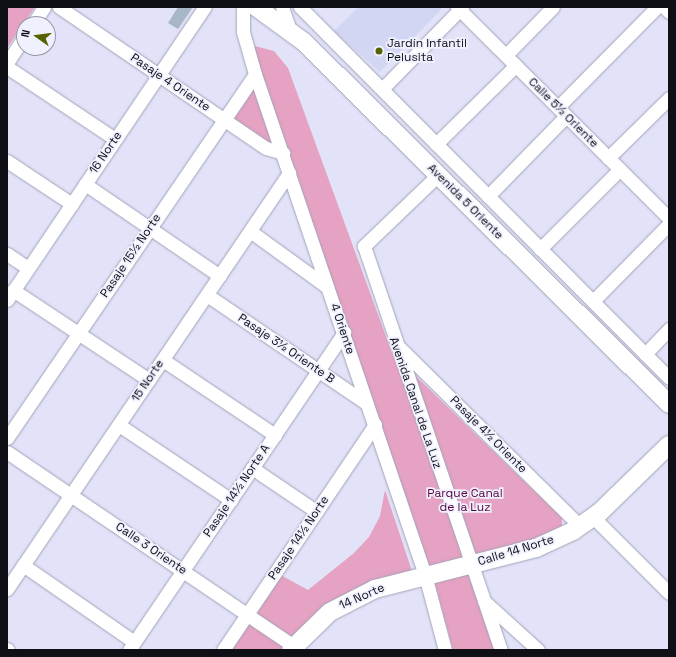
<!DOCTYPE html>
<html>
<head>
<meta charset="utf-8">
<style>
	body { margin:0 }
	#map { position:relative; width:676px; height:657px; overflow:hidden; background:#e2e3f9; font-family:"Space Grotesk",sans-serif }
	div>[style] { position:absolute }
	.built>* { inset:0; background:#d3d6f2 }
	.green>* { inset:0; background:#e5a2c2 }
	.building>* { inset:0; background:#a7b7c8 }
	.roads { filter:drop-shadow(0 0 1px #a2a3b8) drop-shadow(0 0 1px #a2a3b8) }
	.street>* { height:13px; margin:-6.5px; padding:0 6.5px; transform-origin:6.5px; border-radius:6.5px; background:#fff }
	.secondary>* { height:18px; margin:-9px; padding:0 9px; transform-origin:9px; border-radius:9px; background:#fff }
	.dots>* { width:11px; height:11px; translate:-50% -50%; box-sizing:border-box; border:2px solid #f0f1ff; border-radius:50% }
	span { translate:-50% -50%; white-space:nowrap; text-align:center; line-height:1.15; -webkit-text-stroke:3.5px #f0f1ff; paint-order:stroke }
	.poi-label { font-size:12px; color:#0f0f16 }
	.left { translate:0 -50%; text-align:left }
	.street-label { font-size:12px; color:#0f0f16 }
	.park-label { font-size:12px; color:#5a033b }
	.frame { position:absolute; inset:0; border:8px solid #0f0f16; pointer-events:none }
	.north { position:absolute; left:16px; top:16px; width:40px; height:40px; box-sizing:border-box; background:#f0f1ff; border:1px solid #9697a2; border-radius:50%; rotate:284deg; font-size:11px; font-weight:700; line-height:16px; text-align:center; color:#0f0f16 }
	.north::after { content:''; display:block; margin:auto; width:14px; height:18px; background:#596200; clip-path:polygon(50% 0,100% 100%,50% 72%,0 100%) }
</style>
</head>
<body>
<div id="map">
	<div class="built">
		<div style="clip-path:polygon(358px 7px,440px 7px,442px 9px,380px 72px,334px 31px)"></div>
	</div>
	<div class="green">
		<div style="clip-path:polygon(7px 7px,35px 7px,7px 48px)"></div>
		<div style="clip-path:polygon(255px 46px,274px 51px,288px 68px,392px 353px,562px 518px,562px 528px,541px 539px,478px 555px,495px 650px,453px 650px,436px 588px,253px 50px)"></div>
		<div style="clip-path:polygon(254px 84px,274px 143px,272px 147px,231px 119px)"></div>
		<div style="clip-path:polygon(385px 490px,415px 580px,339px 602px,288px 650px,225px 650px,277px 573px,308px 590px,354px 553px,369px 537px,380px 516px)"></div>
	</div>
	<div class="building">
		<div style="clip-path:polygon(178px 7px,193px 7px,178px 29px,168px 23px)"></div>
	</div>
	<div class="roads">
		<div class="street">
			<div style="left:59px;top:7px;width:250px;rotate:34.3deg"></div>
			<div style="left:266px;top:148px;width:18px;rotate:16deg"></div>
			<div style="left:243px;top:7px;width:25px;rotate:90deg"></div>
			<div style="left:243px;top:32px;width:44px;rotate:74.1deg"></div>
			<div style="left:255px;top:74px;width:529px;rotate:71.26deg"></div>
			<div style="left:425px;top:575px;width:78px;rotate:75.1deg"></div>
			<div style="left:282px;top:7px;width:24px;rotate:71deg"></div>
			<div style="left:300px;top:7px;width:523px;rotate:45.15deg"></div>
			<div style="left:457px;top:7px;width:299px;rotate:44.9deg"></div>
			<div style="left:664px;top:7px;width:7px;rotate:45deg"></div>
			<div style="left:33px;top:24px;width:20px;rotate:-57deg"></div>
			<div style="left:506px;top:55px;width:67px;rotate:-45.6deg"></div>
			<div style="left:7px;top:63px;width:31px;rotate:-57deg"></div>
			<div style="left:7px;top:67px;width:130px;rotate:33.7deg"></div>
			<div style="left:382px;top:89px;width:115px;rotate:-45.7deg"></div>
			<div style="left:558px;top:107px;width:141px;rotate:-45.3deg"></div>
			<div style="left:436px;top:144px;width:112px;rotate:-44.6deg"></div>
			<div style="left:608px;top:158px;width:86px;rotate:-44.5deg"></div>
			<div style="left:7px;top:161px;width:78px;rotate:33.5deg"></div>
			<div style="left:438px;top:175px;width:103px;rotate:136.2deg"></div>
			<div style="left:364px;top:246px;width:427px;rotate:71.3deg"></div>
			<div style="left:85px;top:184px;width:163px;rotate:34.3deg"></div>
			<div style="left:488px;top:196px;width:112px;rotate:-45.7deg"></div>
			<div style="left:250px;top:231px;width:95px;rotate:36deg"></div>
			<div style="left:540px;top:249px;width:113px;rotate:-45deg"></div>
			<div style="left:7px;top:254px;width:25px;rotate:34deg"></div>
			<div style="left:13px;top:290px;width:163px;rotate:33.5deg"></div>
			<div style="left:207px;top:295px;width:192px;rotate:34.2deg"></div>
			<div style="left:7px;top:300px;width:354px;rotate:-56deg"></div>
			<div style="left:593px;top:301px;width:108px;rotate:-45.4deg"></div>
			<div style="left:397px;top:345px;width:259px;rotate:44.7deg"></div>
			<div style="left:645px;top:354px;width:35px;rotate:-46deg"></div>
			<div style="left:163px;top:360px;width:135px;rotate:33.8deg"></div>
			<div style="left:119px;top:425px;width:135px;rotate:33.8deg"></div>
			<div style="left:7px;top:438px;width:440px;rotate:-55.7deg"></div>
			<div style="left:7px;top:452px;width:346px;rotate:34.1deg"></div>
			<div style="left:252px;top:468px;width:78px;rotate:34.1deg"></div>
			<div style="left:593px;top:517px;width:107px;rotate:45deg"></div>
			<div style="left:23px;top:565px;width:135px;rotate:34.7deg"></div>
			<div style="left:7px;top:589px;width:503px;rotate:-55.87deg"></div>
			<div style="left:484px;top:601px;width:73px;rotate:42.2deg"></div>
			<div style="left:7px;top:649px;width:1px;rotate:45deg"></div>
			<div style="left:129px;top:650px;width:384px;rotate:-55.9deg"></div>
			<div style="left:223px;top:650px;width:272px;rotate:-56deg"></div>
		</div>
		<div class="secondary">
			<div style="left:256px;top:7px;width:59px;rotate:36.1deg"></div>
			<div style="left:304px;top:42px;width:514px;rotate:44.76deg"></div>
			<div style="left:291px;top:650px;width:54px;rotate:-44.3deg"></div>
			<div style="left:330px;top:612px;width:51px;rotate:-27.1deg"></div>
			<div style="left:375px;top:589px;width:166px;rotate:-14.3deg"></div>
			<div style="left:536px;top:548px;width:41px;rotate:-24.7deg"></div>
			<div style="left:573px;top:531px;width:32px;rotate:-35deg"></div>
			<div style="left:599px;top:513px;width:98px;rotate:-44.2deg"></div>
		</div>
	</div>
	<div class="dots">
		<div style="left:379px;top:51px;background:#596200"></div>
	</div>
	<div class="poi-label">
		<span class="left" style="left:387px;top:51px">Jardín Infantil<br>Pelusita</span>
	</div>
	<div class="street-label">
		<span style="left:170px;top:83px;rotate:34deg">Pasaje 4 Oriente</span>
		<span style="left:563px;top:113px;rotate:45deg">Calle 5½ Oriente</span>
		<span style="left:106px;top:153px;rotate:-56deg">16 Norte</span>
		<span style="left:465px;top:202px;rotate:45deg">Avenida 5 Oriente</span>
		<span style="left:131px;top:256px;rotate:-56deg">Pasaje 15½ Norte</span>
		<span style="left:342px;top:329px;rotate:71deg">4 Oriente</span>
		<span style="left:286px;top:349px;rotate:34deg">Pasaje 3½ Oriente B</span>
		<span style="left:148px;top:381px;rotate:-56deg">15 Norte</span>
		<span style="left:415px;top:403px;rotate:71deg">Avenida Canal de La Luz</span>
		<span style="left:488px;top:435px;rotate:45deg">Pasaje 4½ Oriente</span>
		<span style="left:237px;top:491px;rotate:-56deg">Pasaje 14½ Norte A</span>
		<span style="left:299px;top:538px;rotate:-56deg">Pasaje 14½ Norte</span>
		<span style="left:151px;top:549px;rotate:34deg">Calle 3 Oriente</span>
		<span style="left:516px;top:551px;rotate:-17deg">Calle 14 Norte</span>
		<span style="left:362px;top:597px;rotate:-24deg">14 Norte</span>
	</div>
	<div class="park-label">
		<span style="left:465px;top:501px">Parque Canal<br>de la Luz</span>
	</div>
	<div class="frame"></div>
	<div class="north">N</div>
</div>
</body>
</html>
